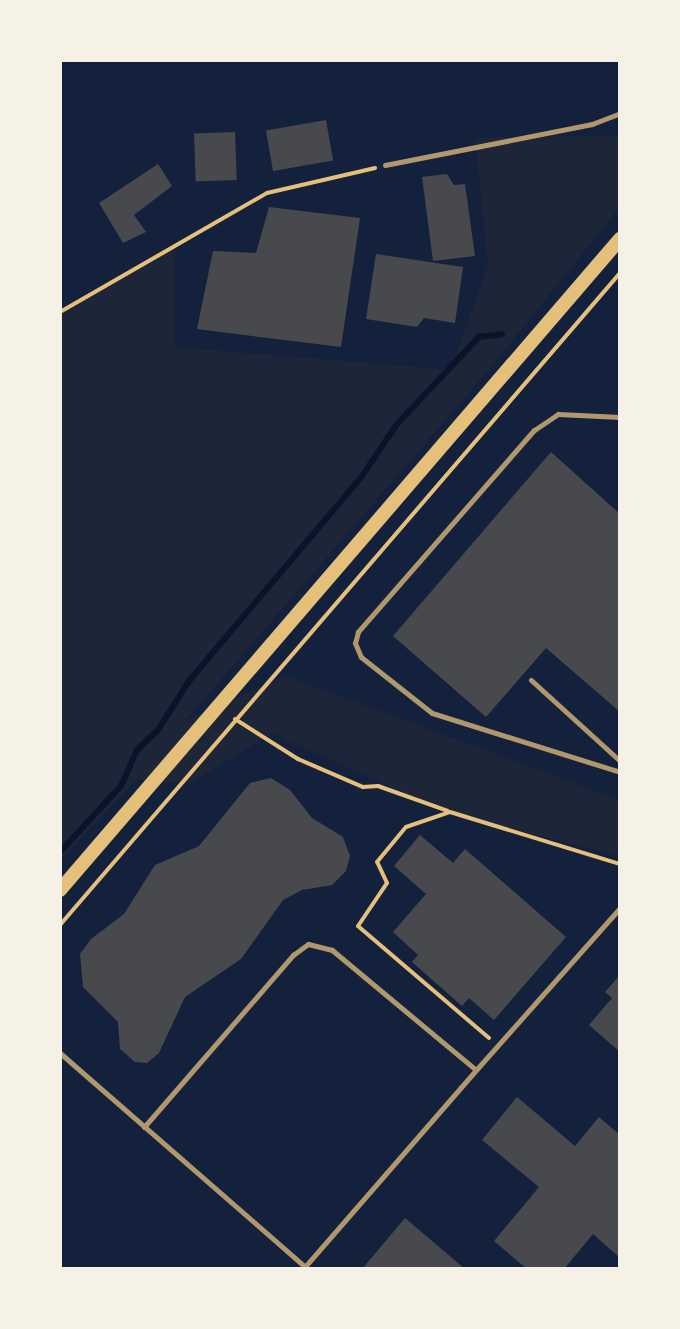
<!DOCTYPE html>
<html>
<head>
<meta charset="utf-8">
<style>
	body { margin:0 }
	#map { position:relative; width:680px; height:1329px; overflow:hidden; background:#14213d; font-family:"Source Serif 4",serif }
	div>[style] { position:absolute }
	.green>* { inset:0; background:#1d2539 }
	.stream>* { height:6px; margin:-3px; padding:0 3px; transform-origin:3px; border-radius:3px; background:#0b132b }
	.building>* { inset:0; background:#48494c; transform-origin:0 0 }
	.path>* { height:4px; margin:-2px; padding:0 2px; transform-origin:2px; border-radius:2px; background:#e5c07b }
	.service>* { height:5px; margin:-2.5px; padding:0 2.5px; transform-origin:2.5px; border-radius:2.5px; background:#b1986c }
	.primary>* { height:14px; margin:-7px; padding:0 7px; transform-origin:7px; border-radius:7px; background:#e5c07b }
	span { translate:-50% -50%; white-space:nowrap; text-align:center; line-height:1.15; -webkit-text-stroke:8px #f6f1e7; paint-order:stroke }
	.frame { position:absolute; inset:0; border:62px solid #f6f1e7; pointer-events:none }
</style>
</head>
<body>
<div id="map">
	<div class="green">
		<div style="clip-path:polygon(620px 135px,620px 207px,486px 373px,185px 721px,286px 676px,620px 800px,620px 855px,448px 814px,273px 733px,189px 784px,137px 779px,60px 860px,60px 312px,175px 246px,175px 347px,451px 370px,488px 265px,475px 138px)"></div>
	</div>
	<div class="stream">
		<div style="left:60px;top:852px;width:90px;rotate:-47.3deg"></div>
		<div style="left:121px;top:786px;width:39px;rotate:-66deg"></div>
		<div style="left:137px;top:750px;width:29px;rotate:-44deg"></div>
		<div style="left:158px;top:730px;width:58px;rotate:-57.7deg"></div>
		<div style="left:189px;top:681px;width:268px;rotate:-49.8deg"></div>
		<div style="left:362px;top:476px;width:63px;rotate:-56.1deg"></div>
		<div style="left:397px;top:424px;width:120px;rotate:-46.7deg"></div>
		<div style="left:479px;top:337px;width:23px;rotate:-7deg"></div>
	</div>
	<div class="building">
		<div style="left:326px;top:120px;width:41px;height:61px;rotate:80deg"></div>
		<div style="left:235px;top:132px;width:48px;height:41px;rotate:88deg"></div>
		<div style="clip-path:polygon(158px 164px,172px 186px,134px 215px,146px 232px,123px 243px,99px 203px)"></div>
		<div style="clip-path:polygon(447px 174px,454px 185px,465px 184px,475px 256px,433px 261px,422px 177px)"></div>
		<div style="clip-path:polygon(269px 207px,360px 218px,341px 347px,197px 329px,213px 251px,256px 253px)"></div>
		<div style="clip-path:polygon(376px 254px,463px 267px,455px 323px,424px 318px,417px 327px,366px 319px)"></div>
		<div style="clip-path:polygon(551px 452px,620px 514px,620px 712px,546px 648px,486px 717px,393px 636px)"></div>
		<div style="clip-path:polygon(271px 778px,290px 790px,312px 818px,343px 837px,350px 856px,346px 871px,332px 885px,302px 890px,283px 900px,241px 959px,185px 997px,159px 1053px,147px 1063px,135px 1062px,120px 1049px,118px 1022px,83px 987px,80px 954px,91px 939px,124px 914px,155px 865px,199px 846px,250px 783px)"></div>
		<div style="clip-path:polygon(420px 835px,453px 863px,465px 849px,566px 937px,494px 1020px,469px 998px,462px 1006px,412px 962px,418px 955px,393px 932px,426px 894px,394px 866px)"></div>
		<div style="clip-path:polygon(620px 975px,620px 1052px,589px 1025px,612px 998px,605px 992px)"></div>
		<div style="clip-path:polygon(517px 1097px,575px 1146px,599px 1117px,620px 1135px,620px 1258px,593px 1234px,564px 1269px,527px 1269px,494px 1241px,539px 1187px,482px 1140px)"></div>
		<div style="clip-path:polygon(405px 1218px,465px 1269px,362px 1269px)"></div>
	</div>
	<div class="path">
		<div style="left:60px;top:312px;width:239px;rotate:-29.9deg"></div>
		<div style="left:267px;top:193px;width:111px;rotate:-13deg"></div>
		<div style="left:235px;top:719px;width:75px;rotate:32.4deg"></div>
		<div style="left:298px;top:759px;width:71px;rotate:23.3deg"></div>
		<div style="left:363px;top:787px;width:15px;rotate:-4deg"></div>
		<div style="left:378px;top:786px;width:74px;rotate:19.7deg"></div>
		<div style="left:60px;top:925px;width:859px;rotate:-49.34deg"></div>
		<div style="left:489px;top:1038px;width:172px;rotate:-139.5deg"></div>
		<div style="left:358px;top:926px;width:52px;rotate:-56deg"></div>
		<div style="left:387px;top:883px;width:23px;rotate:-115deg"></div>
		<div style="left:377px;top:862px;width:45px;rotate:-50.4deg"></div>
		<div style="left:406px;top:827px;width:46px;rotate:-18.8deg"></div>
		<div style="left:450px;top:812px;width:178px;rotate:17deg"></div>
	</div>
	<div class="service">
		<div style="left:385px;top:165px;width:211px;rotate:-11.2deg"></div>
		<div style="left:592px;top:124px;width:30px;rotate:-21deg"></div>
		<div style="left:620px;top:417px;width:62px;rotate:-177.2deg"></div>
		<div style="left:558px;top:414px;width:29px;rotate:146deg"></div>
		<div style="left:534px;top:430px;width:268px;rotate:131.1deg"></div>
		<div style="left:358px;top:632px;width:11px;rotate:105deg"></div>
		<div style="left:355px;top:643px;width:15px;rotate:67deg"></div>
		<div style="left:361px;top:657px;width:90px;rotate:38.3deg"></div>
		<div style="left:432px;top:713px;width:197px;rotate:17.4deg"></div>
		<div style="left:531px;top:680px;width:120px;rotate:42.3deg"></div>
		<div style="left:60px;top:1053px;width:329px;rotate:41.1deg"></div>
		<div style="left:476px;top:1070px;width:217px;rotate:-48.4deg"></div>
		<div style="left:144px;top:1127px;width:228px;rotate:-49.1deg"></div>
		<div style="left:293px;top:955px;width:19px;rotate:-36deg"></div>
		<div style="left:308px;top:944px;width:25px;rotate:14deg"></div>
		<div style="left:332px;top:950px;width:187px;rotate:39.8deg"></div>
		<div style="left:476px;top:1070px;width:261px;rotate:131deg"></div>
	</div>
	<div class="primary">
		<div style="left:60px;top:890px;width:859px;rotate:-49.3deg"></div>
	</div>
	<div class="frame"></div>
</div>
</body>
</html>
